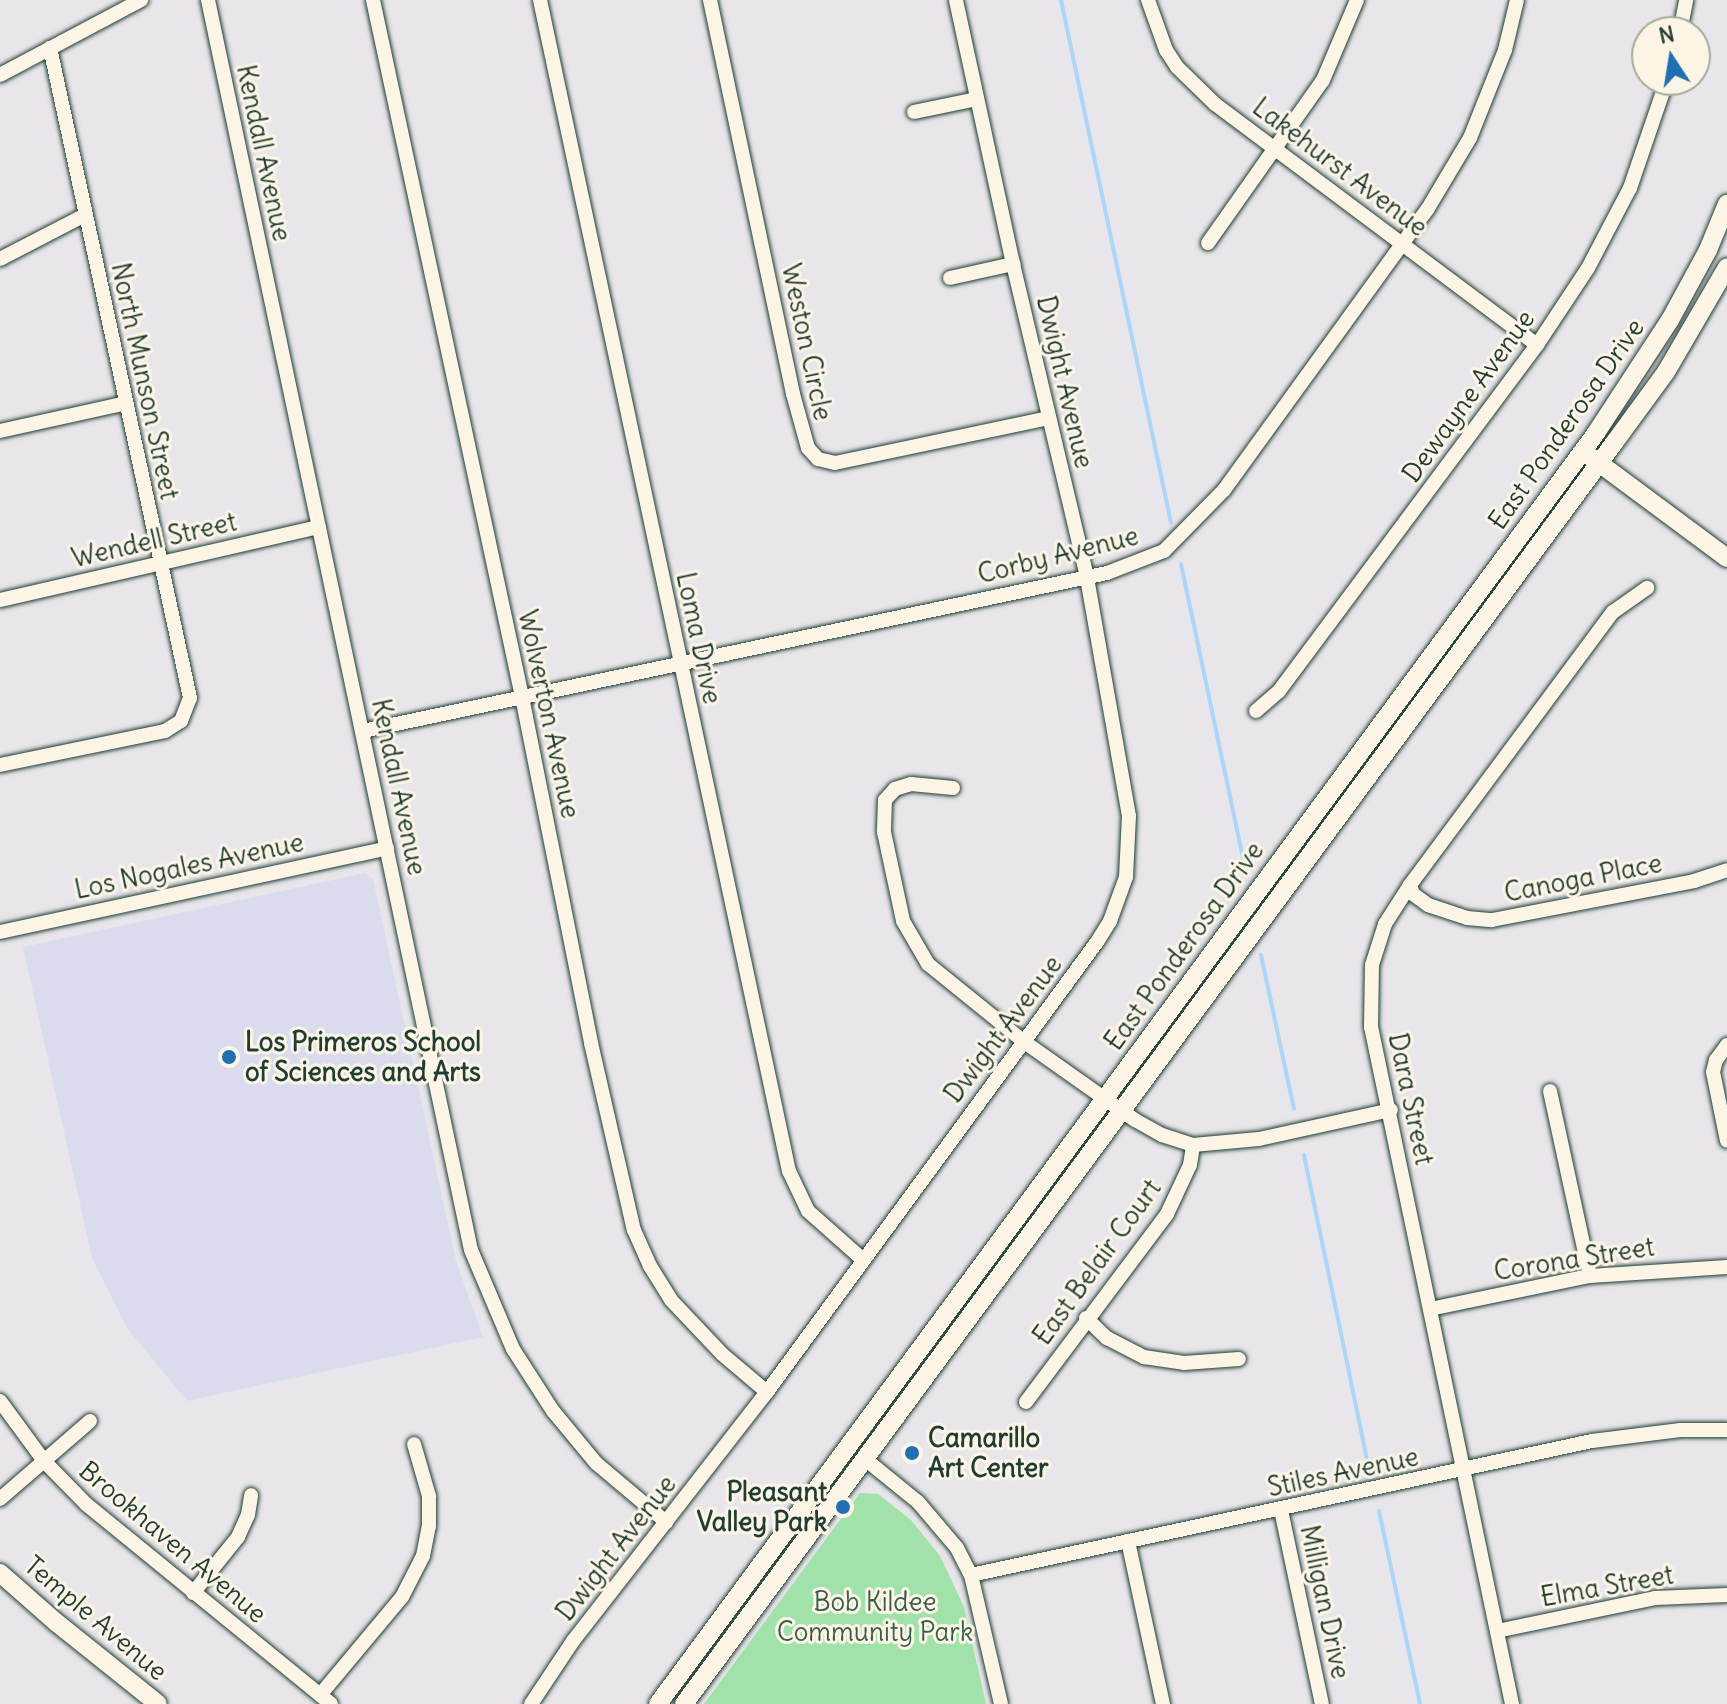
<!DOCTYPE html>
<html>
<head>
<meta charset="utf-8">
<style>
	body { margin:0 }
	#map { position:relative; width:1727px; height:1704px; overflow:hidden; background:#e8e6ea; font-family:Delius,sans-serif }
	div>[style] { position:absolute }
	.built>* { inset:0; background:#dadcee }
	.green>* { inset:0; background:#a1e1aa }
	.stream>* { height:4px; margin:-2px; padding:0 2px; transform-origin:2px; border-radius:2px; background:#acd5f7 }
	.roads { filter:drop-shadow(0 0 2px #1f3d34) drop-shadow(0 0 2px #1f3d34) }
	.minor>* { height:14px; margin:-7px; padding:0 7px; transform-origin:7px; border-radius:7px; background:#fcf5e5 }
	.major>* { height:18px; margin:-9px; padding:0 9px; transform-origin:9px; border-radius:9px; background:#fcf5e5 }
	.dots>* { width:22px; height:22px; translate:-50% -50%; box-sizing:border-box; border:4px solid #fcf5e5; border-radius:50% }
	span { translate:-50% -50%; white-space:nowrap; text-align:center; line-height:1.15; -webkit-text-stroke:6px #fcf5e5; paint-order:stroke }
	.street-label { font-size:26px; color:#1f3d34 }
	.poi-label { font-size:26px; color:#1f3d34; font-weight:700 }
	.left { translate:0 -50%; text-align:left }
	.right { translate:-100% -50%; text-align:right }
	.park-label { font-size:26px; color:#395e4c }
	.north { position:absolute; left:1631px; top:16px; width:80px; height:80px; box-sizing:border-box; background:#fcf5e5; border:2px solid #a4ab9e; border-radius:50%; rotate:348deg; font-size:22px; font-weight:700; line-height:32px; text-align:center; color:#1f3d34 }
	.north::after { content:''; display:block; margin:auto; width:28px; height:36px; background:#1f6fb2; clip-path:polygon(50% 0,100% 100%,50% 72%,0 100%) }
</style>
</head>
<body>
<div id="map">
	<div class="built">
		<div style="clip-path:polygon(365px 873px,373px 879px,456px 1261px,483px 1337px,187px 1401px,127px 1328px,92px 1258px,23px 947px)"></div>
	</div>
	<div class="green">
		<div style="clip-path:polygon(860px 1493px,878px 1494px,911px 1520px,940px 1556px,964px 1607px,986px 1704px,704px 1704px)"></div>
	</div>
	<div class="stream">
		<div style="left:1061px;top:0;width:534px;rotate:78.12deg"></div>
		<div style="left:1181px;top:564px;width:319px;rotate:78.1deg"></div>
		<div style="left:1261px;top:955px;width:157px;rotate:77.9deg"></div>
		<div style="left:1304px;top:1155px;width:320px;rotate:78.3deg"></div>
		<div style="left:1379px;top:1511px;width:197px;rotate:78deg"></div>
	</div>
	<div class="roads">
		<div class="minor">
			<div style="left:208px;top:0;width:1277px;rotate:78.12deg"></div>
			<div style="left:471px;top:1250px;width:108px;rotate:67deg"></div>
			<div style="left:513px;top:1349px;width:74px;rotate:57.2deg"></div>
			<div style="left:553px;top:1411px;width:67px;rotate:50.4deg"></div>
			<div style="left:596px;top:1463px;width:92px;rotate:40.1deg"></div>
			<div style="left:373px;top:0;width:713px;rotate:77.93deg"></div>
			<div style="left:522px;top:697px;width:353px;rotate:78.7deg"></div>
			<div style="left:591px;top:1043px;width:192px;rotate:77.1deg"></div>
			<div style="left:634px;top:1230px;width:39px;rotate:66deg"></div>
			<div style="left:650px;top:1266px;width:40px;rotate:58deg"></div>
			<div style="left:671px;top:1300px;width:74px;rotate:46.6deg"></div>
			<div style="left:722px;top:1354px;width:59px;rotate:40.2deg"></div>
			<div style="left:540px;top:0;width:1197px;rotate:78deg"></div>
			<div style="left:789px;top:1171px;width:44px;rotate:64.6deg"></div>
			<div style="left:808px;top:1211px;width:72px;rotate:41.6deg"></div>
			<div style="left:710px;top:0;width:403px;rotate:78.1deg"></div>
			<div style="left:793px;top:394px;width:56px;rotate:74.5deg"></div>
			<div style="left:808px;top:448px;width:15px;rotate:48deg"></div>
			<div style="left:818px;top:459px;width:17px;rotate:13deg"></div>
			<div style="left:835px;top:463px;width:219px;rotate:-11.9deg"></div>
			<div style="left:1148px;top:0;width:53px;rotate:70.2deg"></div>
			<div style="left:1166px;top:50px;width:20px;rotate:57deg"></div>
			<div style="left:1177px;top:67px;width:53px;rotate:44.2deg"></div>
			<div style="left:1215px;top:104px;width:402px;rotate:36.8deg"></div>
			<div style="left:1680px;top:32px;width:33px;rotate:-79deg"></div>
			<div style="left:0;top:75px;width:160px;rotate:-28deg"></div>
			<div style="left:914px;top:112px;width:64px;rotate:-11.7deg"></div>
			<div style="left:1208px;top:243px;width:199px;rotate:-54.8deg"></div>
			<div style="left:1323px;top:80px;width:87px;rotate:-67deg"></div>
			<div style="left:0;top:259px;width:96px;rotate:-27.4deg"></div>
			<div style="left:950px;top:278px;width:65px;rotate:-12.5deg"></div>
			<div style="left:0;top:431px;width:129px;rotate:-12.5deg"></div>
			<div style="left:0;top:600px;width:327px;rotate:-12.9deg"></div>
			<div style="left:1256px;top:711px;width:30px;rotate:-41deg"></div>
			<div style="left:1279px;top:691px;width:432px;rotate:-53.3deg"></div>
			<div style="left:1537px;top:345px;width:92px;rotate:-56.5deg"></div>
			<div style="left:1588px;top:268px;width:90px;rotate:-62.3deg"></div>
			<div style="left:1630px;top:188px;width:114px;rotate:-71.1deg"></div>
			<div style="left:363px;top:731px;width:761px;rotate:-11.99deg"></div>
			<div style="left:1107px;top:573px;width:61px;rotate:-21.1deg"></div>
			<div style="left:1164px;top:551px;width:86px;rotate:-45.5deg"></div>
			<div style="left:1224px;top:490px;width:346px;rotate:-54.1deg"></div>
			<div style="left:1427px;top:210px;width:84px;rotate:-59.2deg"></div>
			<div style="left:1470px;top:138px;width:95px;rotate:-68.3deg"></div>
			<div style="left:1505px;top:50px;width:51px;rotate:-76.5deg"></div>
			<div style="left:0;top:765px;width:168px;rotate:-11.6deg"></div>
			<div style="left:165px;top:731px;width:19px;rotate:-32deg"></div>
			<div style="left:181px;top:721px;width:25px;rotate:-69deg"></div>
			<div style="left:190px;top:698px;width:665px;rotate:-102.15deg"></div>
			<div style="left:953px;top:788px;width:42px;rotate:-174.6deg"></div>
			<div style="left:911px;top:784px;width:17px;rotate:163deg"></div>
			<div style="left:895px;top:789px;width:15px;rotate:132deg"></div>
			<div style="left:885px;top:800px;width:32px;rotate:92deg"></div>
			<div style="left:884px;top:832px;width:91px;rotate:77.9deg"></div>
			<div style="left:903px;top:921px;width:50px;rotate:59.8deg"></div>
			<div style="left:928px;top:964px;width:122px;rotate:39deg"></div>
			<div style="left:1023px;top:1041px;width:137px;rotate:35.2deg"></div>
			<div style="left:1135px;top:1120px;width:31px;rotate:29deg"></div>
			<div style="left:1162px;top:1135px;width:33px;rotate:18deg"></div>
			<div style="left:1193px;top:1145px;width:66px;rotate:-5.2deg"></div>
			<div style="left:1259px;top:1139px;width:135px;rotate:-12.4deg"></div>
			<div style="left:1410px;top:885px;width:9px;rotate:72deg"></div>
			<div style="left:1413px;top:894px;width:19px;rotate:36deg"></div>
			<div style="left:1428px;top:905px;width:41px;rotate:18.4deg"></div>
			<div style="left:1467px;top:918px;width:25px;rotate:5deg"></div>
			<div style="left:1492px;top:920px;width:206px;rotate:-10.9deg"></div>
			<div style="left:1694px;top:881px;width:35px;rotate:-18deg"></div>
			<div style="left:0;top:932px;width:396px;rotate:-12.2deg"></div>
			<div style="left:1727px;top:1045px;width:19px;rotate:126deg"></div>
			<div style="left:1716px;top:1060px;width:12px;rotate:104deg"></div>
			<div style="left:1713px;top:1072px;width:70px;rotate:78.5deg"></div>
			<div style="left:1550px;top:1091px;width:189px;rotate:77.8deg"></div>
			<div style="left:1430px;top:1309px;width:163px;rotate:-11.7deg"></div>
			<div style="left:1590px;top:1276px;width:137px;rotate:-3.8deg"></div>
			<div style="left:1086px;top:1318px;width:29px;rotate:44deg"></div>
			<div style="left:1107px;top:1338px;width:42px;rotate:27.2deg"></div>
			<div style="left:1144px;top:1357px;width:40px;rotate:8.5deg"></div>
			<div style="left:1184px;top:1363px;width:55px;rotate:-4.2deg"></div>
			<div style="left:0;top:1401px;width:74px;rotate:53.7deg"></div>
			<div style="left:44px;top:1461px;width:60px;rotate:45.7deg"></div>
			<div style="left:86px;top:1504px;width:316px;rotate:39.2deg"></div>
			<div style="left:1026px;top:1402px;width:235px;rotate:-53.1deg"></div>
			<div style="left:1167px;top:1214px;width:54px;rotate:-64.9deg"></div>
			<div style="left:1190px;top:1165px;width:20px;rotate:-81deg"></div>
			<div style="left:865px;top:1459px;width:68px;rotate:39.1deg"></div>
			<div style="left:918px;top:1502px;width:60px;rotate:49.7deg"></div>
			<div style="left:957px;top:1548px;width:30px;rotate:63deg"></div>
			<div style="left:971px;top:1575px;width:132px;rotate:76.9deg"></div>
			<div style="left:0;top:1499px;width:119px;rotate:-40.9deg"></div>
			<div style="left:1281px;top:1510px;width:198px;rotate:78.1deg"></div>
			<div style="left:1128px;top:1541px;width:167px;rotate:77.9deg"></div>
			<div style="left:971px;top:1575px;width:635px;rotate:-12.18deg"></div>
			<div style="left:1592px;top:1441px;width:89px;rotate:-7.1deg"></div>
			<div style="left:1680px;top:1430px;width:47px"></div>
			<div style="left:193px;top:1593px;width:72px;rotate:-51.2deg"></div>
			<div style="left:238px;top:1537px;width:24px;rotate:-66deg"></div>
			<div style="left:248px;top:1515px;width:20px;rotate:-81deg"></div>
			<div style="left:1497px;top:1631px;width:161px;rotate:-11.8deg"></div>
			<div style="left:1655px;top:1598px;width:72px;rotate:-2.4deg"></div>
			<div style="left:320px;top:1695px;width:128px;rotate:-50.1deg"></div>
			<div style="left:402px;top:1597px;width:46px;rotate:-62.9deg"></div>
			<div style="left:423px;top:1556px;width:31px;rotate:-79deg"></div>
			<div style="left:429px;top:1526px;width:30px;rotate:-90deg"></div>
			<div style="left:429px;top:1496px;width:54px;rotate:-106.1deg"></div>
			<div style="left:531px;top:1704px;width:76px;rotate:-56.3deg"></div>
			<div style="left:573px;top:1641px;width:316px;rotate:-52.1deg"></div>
			<div style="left:767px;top:1392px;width:558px;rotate:-53.75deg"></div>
			<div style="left:1097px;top:942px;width:25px;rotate:-58deg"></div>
			<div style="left:1110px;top:921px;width:47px;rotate:-70deg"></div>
			<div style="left:1126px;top:877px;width:61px;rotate:-87.2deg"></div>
			<div style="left:1129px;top:816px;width:243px;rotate:-100deg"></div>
			<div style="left:1087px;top:577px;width:322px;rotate:-103.3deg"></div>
			<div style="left:1013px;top:264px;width:270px;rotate:-102.2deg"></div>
			<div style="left:1512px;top:1704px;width:692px;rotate:-101.76deg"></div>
			<div style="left:1371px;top:1027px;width:62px;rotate:-89.1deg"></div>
			<div style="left:1372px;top:965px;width:43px;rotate:-72.4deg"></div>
			<div style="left:1385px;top:924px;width:46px;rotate:-57.3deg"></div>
			<div style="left:1410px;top:885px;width:340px;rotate:-53.4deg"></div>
			<div style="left:1613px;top:612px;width:42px;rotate:-35.2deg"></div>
		</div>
		<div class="major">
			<div style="left:1591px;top:457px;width:169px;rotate:36.6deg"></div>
			<div style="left:0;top:1573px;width:76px;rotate:41.3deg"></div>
			<div style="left:57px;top:1623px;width:129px;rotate:38.7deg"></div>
			<div style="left:658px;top:1704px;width:1580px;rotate:-53.57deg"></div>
			<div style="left:1596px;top:433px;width:135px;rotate:-56.8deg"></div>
			<div style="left:1670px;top:320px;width:80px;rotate:-61.5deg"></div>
			<div style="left:1708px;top:250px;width:50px;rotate:-67.6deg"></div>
			<div style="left:684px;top:1704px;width:1567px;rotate:-53.59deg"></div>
			<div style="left:1614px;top:443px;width:88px;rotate:-53.8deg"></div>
			<div style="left:1666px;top:372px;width:121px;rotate:-59.8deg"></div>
		</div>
	</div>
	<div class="dots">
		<div style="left:229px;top:1057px;background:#1f6fb2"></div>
		<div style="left:912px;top:1453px;background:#1f6fb2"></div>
		<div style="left:843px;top:1507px;background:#1f6fb2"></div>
	</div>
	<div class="street-label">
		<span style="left:264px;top:153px;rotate:78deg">Kendall Avenue</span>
		<span style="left:1340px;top:167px;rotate:37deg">Lakehurst Avenue</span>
		<span style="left:807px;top:342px;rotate:78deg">Weston Circle</span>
		<span style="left:145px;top:381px;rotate:78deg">North Munson Street</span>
		<span style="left:1065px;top:382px;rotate:77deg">Dwight Avenue</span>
		<span style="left:1468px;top:396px;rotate:-54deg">Dewayne Avenue</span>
		<span style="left:1566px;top:424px;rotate:-55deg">East Ponderosa Drive</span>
		<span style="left:154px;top:540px;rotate:-13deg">Wendell Street</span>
		<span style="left:1058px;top:555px;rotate:-14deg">Corby Avenue</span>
		<span style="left:699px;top:638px;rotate:78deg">Loma Drive</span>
		<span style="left:549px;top:714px;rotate:78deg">Wolverton Avenue</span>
		<span style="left:399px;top:787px;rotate:78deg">Kendall Avenue</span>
		<span style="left:189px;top:866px;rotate:-12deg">Los Nogales Avenue</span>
		<span style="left:1583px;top:878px;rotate:-11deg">Canoga Place</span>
		<span style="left:1184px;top:946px;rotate:-54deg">East Ponderosa Drive</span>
		<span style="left:1003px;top:1029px;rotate:-53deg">Dwight Avenue</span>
		<span style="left:1411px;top:1099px;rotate:78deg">Dara Street</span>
		<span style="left:1574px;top:1259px;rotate:-9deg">Corona Street</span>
		<span style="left:1097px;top:1262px;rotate:-54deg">East Belair Court</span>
		<span style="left:1343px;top:1472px;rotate:-12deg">Stiles Avenue</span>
		<span style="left:173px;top:1542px;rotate:40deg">Brookhaven Avenue</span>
		<span style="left:616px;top:1548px;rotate:-52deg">Dwight Avenue</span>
		<span style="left:1607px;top:1586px;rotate:-10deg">Elma Street</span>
		<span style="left:1325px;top:1602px;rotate:78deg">Milligan Drive</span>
		<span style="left:96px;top:1618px;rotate:40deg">Temple Avenue</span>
	</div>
	<div class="poi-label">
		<span class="left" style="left:245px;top:1057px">Los Primeros School<br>of Sciences and Arts</span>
		<span class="left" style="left:928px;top:1453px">Camarillo<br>Art Center</span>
		<span class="right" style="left:827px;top:1507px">Pleasant<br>Valley Park</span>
	</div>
	<div class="park-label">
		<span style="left:875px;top:1617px">Bob Kildee<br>Community Park</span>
	</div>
	<div class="north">N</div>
</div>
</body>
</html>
